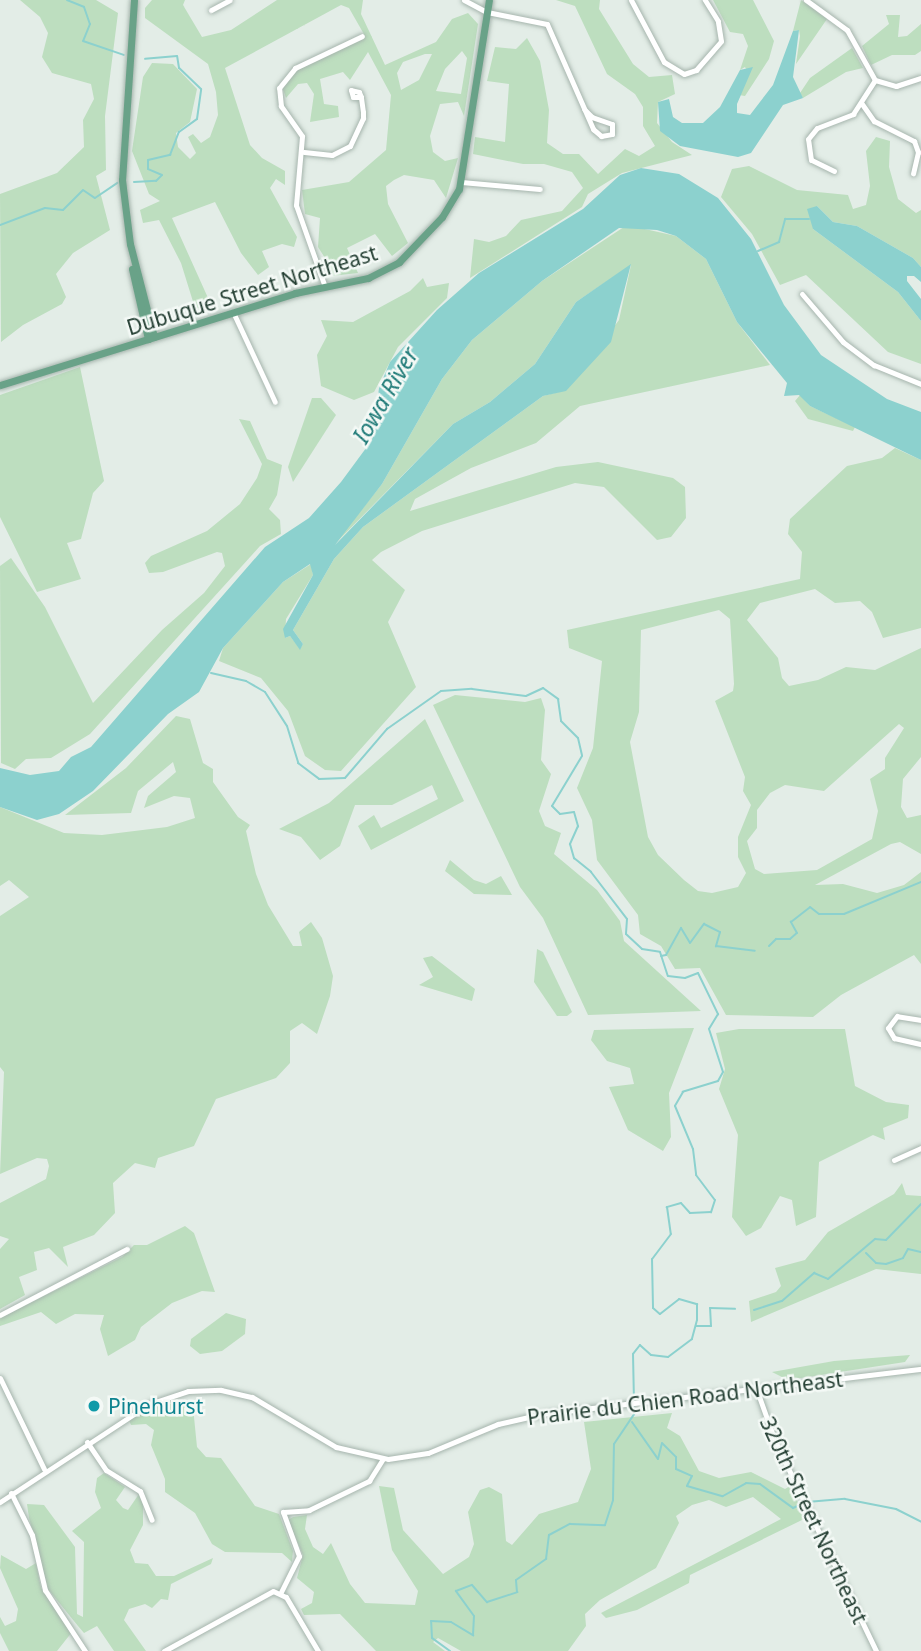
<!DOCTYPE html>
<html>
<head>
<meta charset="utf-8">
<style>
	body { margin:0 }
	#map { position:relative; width:921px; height:1651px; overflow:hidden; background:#e3ede7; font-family:"Noto Sans",sans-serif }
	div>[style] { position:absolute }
	.green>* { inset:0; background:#bddebf }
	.water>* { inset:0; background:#8cd1ce }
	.stream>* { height:2px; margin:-1px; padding:0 1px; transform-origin:1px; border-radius:1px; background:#8cd1ce }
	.roads { filter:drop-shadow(0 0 2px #a6b5ad) drop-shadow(0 0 2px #a6b5ad) }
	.minor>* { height:5px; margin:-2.5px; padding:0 2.5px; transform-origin:2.5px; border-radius:2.5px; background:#fff }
	.major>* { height:7px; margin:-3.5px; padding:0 3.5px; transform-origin:3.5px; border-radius:3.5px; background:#69a288 }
	.dots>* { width:19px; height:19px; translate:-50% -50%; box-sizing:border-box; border:4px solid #f4f9f6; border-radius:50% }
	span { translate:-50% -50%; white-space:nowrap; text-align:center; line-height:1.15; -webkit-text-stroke:5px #f4f9f6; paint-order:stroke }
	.street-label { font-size:21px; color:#233e32 }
	.culture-label { font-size:21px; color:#0d838f }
	.left { translate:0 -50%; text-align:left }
	.water-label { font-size:23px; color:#1e7a77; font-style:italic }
</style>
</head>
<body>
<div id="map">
	<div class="green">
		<div style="clip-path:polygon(20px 0,96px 0,118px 13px,105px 116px,106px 170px,96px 176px,110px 230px,73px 253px,56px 274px,66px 297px,62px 304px,23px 325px,1px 342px,0 194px,57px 173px,84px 147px,83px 120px,94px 99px,91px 84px,52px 73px,42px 57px,48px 33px,40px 17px)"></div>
		<div style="clip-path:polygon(evenodd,152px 0,185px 0,183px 5px,202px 37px,231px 30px,277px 0,363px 0,361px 14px,385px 65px,436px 42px,452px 19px,468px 13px,478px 24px,464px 116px,458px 102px,440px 104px,430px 136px,433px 152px,445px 161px,458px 158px,446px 198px,434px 180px,404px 175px,394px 180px,386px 186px,388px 204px,408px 243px,392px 256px,375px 234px,347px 248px,358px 273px,331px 276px,330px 266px,318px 247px,320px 218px,305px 214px,302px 190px,349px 182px,386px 150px,391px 95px,368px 52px,350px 80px,343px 72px,320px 79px,324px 104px,338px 106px,339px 117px,310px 122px,314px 94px,307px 83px,298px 84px,286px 98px,283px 89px,295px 69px,365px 36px,349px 8px,341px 5px,225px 68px,250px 145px,262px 158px,285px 171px,285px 185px,276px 179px,270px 188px,297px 237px,294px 247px,282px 244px,262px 251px,269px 267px,258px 275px,241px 253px,215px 202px,172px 218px,213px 309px,195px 308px,181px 263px,159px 220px,143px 223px,140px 210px,160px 201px,149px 194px,132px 151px,143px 77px,152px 63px,173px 64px,197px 89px,190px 122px,176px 133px,178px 147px,190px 159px,196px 153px,188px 137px,193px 134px,201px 143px,210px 137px,218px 115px,216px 92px,208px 64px,145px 18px,145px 8px,152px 0,462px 51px,467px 58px,461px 94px,436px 91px,445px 69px,462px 51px,152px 0,425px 54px,432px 54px,419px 80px,401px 90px,397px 73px,403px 62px,425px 54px)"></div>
		<div style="clip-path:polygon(556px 0,600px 0,599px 9px,633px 64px,649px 77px,672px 75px,675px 94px,658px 102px,657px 123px,672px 142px,692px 155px,622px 173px,588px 194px,582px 207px,470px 278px,474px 239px,489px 242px,506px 236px,521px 220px,562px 211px,583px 188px,572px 172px,544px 164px,523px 164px,473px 154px,475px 137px,505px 142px,509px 84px,487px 81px,495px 47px,516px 49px,527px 38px,540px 61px,549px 110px,547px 143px,563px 154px,579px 154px,598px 174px,625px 149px,639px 156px,655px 146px,643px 126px,643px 107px,635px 94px,607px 74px,575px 6px)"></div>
		<div style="clip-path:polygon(713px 0,753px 0,774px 41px,769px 59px,745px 96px,739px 95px,749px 75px,745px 67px,740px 70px,748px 46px,743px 34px,730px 32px)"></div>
		<div style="clip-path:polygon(801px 0,827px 19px,796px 64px,800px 36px,799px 30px,793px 31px)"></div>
		<div style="clip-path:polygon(886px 15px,900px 15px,898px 37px,907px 36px,921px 24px,921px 51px,915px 55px,892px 55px,871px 65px,862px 46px,889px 24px)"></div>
		<div style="clip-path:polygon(852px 48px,863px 68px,846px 72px,803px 98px,800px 93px,810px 78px)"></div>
		<div style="clip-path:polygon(876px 137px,890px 141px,889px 167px,898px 199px,916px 213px,921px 210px,921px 267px,913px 258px,857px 226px,833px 222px,817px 206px,813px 229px,898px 292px,921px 321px,921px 364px,888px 352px,806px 275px,780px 285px,752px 234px,721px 197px,732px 169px,749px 166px,797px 190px,848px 195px,853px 209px,866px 205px,870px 186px,866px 151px)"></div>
		<div style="clip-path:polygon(627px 225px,676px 236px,706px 259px,737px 322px,770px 365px,580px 406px,536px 443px,471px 468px,415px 499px,410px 511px,556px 467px,598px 462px,673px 478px,685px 487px,686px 518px,671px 537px,657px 540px,604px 487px,575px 483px,422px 531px,381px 552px,372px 560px,405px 590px,388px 622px,416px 687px,341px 771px,325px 770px,305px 756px,288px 711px,261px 678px,219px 661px,223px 648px,283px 582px,311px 564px,313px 575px,286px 619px,285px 638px,290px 636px,300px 649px,303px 644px,293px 630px,334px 559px,363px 527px,543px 396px,566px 390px,619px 320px,631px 265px,576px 302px,535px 364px,490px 402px,453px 424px,331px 548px,382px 484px,442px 379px,472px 340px,542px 281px)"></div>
		<div style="clip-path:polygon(423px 278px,427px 287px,449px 283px,447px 298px,398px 347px,374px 392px,354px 400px,321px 386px,317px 355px,327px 336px,321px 320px,353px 322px,410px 291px)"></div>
		<div style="clip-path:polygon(80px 367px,104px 481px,93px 493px,81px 539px,67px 543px,81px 579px,37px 592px,0 517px,0 395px)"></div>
		<div style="clip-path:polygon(800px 395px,810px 406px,855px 427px,853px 431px,808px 419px,795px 401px)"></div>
		<div style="clip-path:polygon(312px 398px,321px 398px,336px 415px,293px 482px,288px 467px)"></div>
		<div style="clip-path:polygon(239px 419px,250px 421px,267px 459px,282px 465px,277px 495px,269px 509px,280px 520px,281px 534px,260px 546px,90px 734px,51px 758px,26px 759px,15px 769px,1px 763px,0 566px,11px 558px,45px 607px,93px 703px,162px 630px,204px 593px,225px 566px,222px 553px,217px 552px,163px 572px,149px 573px,145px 563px,151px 556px,207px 531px,240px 504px,257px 478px,262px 464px)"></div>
		<div style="clip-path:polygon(evenodd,895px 448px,921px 460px,921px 628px,883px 638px,872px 612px,860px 601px,835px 603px,815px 589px,760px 603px,747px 620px,778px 658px,782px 678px,789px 686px,818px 680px,846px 667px,875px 670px,921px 648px,921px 757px,903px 779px,901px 807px,907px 818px,921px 815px,921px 854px,900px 842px,891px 844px,815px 885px,843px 884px,877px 893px,904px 885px,921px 872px,921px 964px,914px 955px,841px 995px,813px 1017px,726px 1015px,700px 968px,675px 969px,661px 946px,640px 934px,638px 915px,597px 860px,592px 820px,577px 788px,593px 748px,602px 661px,569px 648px,567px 630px,800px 579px,802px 552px,788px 534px,790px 519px,847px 466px,882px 458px,895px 448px,719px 610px,730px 619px,734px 684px,733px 691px,715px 701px,745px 777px,743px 791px,751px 805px,738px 837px,738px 857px,746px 873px,738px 887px,712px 893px,698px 891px,684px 880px,658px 855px,648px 837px,630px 742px,639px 712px,641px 630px,719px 610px,895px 448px,899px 724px,904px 728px,885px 758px,885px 769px,870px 779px,878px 811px,872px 839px,817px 870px,764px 874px,755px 869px,747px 841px,757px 828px,757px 810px,770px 793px,785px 785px,824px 791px,899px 724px)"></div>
		<div style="clip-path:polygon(455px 695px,525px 702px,541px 698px,545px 710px,541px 760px,551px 774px,539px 811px,545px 826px,561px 833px,554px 854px,597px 890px,620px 921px,624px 941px,701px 1011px,588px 1015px,543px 918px,520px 887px,433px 705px)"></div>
		<div style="clip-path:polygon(176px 716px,190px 719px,203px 763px,213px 769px,213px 782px,238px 817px,250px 825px,246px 831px,256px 874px,268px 905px,293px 946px,302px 946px,299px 932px,311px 922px,322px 938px,333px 976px,330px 996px,317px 1034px,302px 1023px,290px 1031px,290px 1063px,276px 1078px,216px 1099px,194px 1146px,158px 1158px,155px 1168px,135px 1163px,113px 1183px,115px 1213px,94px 1235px,63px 1247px,68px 1267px,49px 1248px,34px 1252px,37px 1270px,19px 1277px,25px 1295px,0 1309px,0 1249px,9px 1239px,0 1236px,0 1203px,46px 1179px,49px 1166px,47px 1159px,37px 1158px,0 1174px,4px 1072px,0 1067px,0 916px,29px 897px,9px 880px,0 886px,0 807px,64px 833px,102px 835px,167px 827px,195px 818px,190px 798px,174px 796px,144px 808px,148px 796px,176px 772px,173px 762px,138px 791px,131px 813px,65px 815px,126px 768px)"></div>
		<div style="clip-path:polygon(425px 719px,464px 801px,371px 850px,358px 826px,374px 815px,381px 828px,438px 799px,432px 785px,392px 805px,355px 805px,340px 846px,320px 860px,301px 837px,279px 829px,329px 803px)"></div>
		<div style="clip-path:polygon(450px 860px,474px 880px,486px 884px,501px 876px,512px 895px,474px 894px,445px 871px)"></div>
		<div style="clip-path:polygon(537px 949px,543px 952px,572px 1012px,567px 1016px,557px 1016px,534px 982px)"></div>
		<div style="clip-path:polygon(432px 956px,475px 989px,472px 1001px,419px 985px,433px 977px,423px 958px)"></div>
		<div style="clip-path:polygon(694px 1028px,669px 1093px,671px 1137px,663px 1151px,628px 1130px,609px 1087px,634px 1084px,630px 1068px,607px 1061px,591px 1040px,594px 1030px)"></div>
		<div style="clip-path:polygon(739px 1029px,845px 1029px,855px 1086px,886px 1102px,909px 1105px,908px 1118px,883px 1128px,885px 1140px,873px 1135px,819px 1162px,816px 1217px,796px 1226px,792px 1200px,780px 1196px,761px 1228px,746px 1236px,732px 1217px,738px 1135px,719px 1089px,725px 1069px,716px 1033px)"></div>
		<div style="clip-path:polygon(902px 1183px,906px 1195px,921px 1196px,921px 1274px,876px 1269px,751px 1322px,749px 1301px,776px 1292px,781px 1286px,775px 1268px,805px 1260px,828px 1232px,894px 1194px)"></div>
		<div style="clip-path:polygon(185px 1226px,194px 1233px,215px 1292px,202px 1291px,172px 1303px,141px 1327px,135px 1340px,108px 1356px,100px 1329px,104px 1315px,75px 1314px,56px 1324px,41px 1312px,0 1326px,0 1318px,122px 1257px,134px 1245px,147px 1245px)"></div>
		<div style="clip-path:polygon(226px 1313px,246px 1319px,245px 1334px,222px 1351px,200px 1354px,190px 1346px,191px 1339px)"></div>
		<div style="clip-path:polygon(910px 1355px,905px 1362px,788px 1380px,772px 1372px,834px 1361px)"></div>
		<div style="clip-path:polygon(162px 1403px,193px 1407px,197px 1447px,206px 1457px,221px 1458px,255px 1506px,279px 1514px,293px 1551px,292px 1562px,282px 1553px,225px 1552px,212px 1544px,195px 1513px,165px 1492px,165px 1479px,151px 1445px,154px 1430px,146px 1424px,131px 1425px,129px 1420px)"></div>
		<div style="clip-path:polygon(672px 1413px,667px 1428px,680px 1436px,699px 1471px,719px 1478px,751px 1472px,785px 1489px,790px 1486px,806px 1518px,690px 1575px,689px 1583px,637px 1610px,606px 1618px,601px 1613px,781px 1519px,753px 1497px,726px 1507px,709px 1500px,692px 1505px,676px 1516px,679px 1523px,656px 1568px,600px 1600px,585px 1614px,586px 1626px,568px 1651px,461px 1651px,438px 1638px,433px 1642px,445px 1651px,376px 1651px,340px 1614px,304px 1615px,301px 1609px,312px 1603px,314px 1592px,297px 1578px,303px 1555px,288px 1520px,293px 1517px,307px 1515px,305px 1529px,313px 1547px,323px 1554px,331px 1543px,350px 1584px,365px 1603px,415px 1605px,418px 1591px,392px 1550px,379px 1486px,394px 1488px,403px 1530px,443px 1574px,469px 1557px,474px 1544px,468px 1512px,480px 1490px,489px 1487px,502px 1494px,506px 1541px,512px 1545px,539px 1514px,578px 1502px,591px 1469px,584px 1422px)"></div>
		<div style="clip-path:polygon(104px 1473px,125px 1487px,116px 1500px,123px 1508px,128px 1510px,139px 1494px,143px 1505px,143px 1525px,130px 1550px,135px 1563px,148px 1564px,156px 1576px,174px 1576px,213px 1558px,211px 1564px,171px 1584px,168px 1600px,161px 1599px,152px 1608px,145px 1604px,129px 1609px,124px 1620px,146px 1651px,114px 1651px,97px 1626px,84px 1633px,78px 1626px,48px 1589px,29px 1518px,27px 1504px,44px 1505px,75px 1547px,77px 1614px,83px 1617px,84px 1542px,72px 1531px,101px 1508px,95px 1492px,97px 1478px)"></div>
		<div style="clip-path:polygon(1px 1555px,26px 1569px,36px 1563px,41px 1588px,72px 1632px,57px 1651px,9px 1651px,0 1633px,0 1617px,5px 1626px,16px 1621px,18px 1609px,0 1568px)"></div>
	</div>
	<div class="water">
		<div style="clip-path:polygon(799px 30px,793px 77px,803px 98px,783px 105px,751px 153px,738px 157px,680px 146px,660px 131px,658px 102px,669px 99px,673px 117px,682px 123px,703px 123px,720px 107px,740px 70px,753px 67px,737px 104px,737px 113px,750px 115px,773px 85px,793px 31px)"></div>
		<div style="clip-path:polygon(641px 168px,679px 174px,718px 198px,751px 239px,784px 305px,821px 355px,887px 399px,921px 412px,921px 460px,810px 406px,799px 395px,784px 396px,787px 383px,737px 322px,706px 259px,676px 236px,657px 230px,619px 228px,542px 281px,472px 340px,442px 379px,382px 484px,335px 545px,453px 424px,490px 402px,535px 364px,576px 302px,631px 264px,611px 342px,566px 391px,543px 396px,363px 527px,334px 559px,293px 630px,303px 644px,300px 650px,290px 636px,285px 638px,283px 629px,313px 575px,310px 564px,283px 582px,223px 648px,199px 692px,168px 714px,93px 791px,59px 814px,37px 820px,0 807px,0 768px,30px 775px,59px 771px,71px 757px,91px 747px,265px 547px,309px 518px,341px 482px,372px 440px,379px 388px,390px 362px,437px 310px,479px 273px,583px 209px,620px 175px)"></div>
		<div style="clip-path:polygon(817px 206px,833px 222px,857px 226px,913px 258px,921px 267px,921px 282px,914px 276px,907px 276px,907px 281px,921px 299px,921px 321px,898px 292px,813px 229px,807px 209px)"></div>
	</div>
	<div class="stream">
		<div style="left:67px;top:0;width:18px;rotate:22deg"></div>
		<div style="left:84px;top:7px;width:18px;rotate:71deg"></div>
		<div style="left:90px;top:24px;width:18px;rotate:112deg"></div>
		<div style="left:83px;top:41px;width:43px;rotate:18.9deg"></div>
		<div style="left:134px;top:182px;width:22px;rotate:-3deg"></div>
		<div style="left:156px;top:181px;width:8px;rotate:-45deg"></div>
		<div style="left:162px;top:175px;width:15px;rotate:-157deg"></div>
		<div style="left:148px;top:169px;width:9px;rotate:-90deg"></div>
		<div style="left:148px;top:160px;width:23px;rotate:-13deg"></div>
		<div style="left:170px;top:155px;width:25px;rotate:-69deg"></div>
		<div style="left:179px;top:132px;width:22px;rotate:-36deg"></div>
		<div style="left:197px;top:119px;width:30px;rotate:-82deg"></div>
		<div style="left:201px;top:89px;width:30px;rotate:-136deg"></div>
		<div style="left:179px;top:68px;width:12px;rotate:-99deg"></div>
		<div style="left:177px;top:56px;width:32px;rotate:175deg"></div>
		<div style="left:0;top:225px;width:48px;rotate:-20.7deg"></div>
		<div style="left:45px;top:208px;width:18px;rotate:6deg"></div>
		<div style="left:63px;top:210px;width:28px;rotate:-45deg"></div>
		<div style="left:83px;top:190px;width:14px;rotate:34deg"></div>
		<div style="left:95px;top:198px;width:27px;rotate:-34deg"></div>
		<div style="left:758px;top:251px;width:23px;rotate:-23deg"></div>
		<div style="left:779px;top:242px;width:24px;rotate:-75deg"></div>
		<div style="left:785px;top:219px;width:24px"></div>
		<div style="left:211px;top:673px;width:36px;rotate:13deg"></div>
		<div style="left:246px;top:681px;width:22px;rotate:30deg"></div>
		<div style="left:265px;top:692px;width:40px;rotate:57.1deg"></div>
		<div style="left:287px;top:726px;width:39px;rotate:73deg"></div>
		<div style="left:298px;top:763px;width:26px;rotate:37deg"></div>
		<div style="left:319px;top:779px;width:26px;rotate:-2deg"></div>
		<div style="left:345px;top:778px;width:65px;rotate:-49.4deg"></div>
		<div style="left:387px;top:729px;width:66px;rotate:-35.1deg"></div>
		<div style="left:441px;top:691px;width:31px;rotate:-4deg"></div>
		<div style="left:472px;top:689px;width:54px;rotate:7.4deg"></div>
		<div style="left:526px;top:696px;width:19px;rotate:-25deg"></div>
		<div style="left:543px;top:688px;width:19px;rotate:36deg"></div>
		<div style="left:558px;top:699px;width:22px;rotate:82deg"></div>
		<div style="left:561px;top:721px;width:24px;rotate:45deg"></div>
		<div style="left:578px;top:738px;width:18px;rotate:77deg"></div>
		<div style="left:582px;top:756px;width:58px;rotate:121deg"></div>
		<div style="left:552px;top:806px;width:11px;rotate:45deg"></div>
		<div style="left:560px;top:814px;width:14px;rotate:-8deg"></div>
		<div style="left:574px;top:812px;width:15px;rotate:74deg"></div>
		<div style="left:578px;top:826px;width:20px;rotate:114deg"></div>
		<div style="left:570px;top:844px;width:15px;rotate:74deg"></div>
		<div style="left:574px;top:858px;width:22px;rotate:39deg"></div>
		<div style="left:591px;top:872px;width:59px;rotate:52.5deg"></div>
		<div style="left:627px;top:919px;width:15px;rotate:94deg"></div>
		<div style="left:626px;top:934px;width:22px;rotate:43deg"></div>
		<div style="left:642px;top:949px;width:18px;rotate:9deg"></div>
		<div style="left:660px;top:952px;width:25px;rotate:72deg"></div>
		<div style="left:668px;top:976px;width:17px;rotate:7deg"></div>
		<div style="left:685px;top:978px;width:14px;rotate:-21deg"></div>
		<div style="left:698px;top:973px;width:46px;rotate:64deg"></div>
		<div style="left:718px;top:1014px;width:17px;rotate:121deg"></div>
		<div style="left:709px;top:1029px;width:45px;rotate:72deg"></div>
		<div style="left:723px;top:1072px;width:10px;rotate:119deg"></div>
		<div style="left:718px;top:1081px;width:37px;rotate:163deg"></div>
		<div style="left:683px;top:1092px;width:16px;rotate:120deg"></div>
		<div style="left:675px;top:1106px;width:47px;rotate:67.3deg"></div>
		<div style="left:693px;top:1149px;width:26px;rotate:83deg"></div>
		<div style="left:696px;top:1175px;width:31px;rotate:53deg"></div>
		<div style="left:715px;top:1200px;width:13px;rotate:108deg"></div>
		<div style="left:711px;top:1212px;width:21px;rotate:177deg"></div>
		<div style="left:690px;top:1213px;width:13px;rotate:-132deg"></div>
		<div style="left:681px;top:1203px;width:15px;rotate:164deg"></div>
		<div style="left:667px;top:1207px;width:27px;rotate:82deg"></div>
		<div style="left:671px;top:1234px;width:31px;rotate:127deg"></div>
		<div style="left:652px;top:1259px;width:49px;rotate:88.8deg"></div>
		<div style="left:653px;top:1308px;width:9px;rotate:41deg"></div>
		<div style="left:660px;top:1314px;width:24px;rotate:-38deg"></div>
		<div style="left:679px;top:1299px;width:19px;rotate:16deg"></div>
		<div style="left:697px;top:1304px;width:16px;rotate:90deg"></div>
		<div style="left:697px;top:1320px;width:20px;rotate:105deg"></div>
		<div style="left:692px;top:1339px;width:30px;rotate:143deg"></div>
		<div style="left:668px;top:1357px;width:17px;rotate:-173deg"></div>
		<div style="left:651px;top:1355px;width:15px;rotate:-138deg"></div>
		<div style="left:640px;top:1345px;width:11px;rotate:128deg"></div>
		<div style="left:633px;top:1354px;width:46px;rotate:88.8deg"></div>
		<div style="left:769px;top:946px;width:10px;rotate:-45deg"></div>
		<div style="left:776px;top:939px;width:14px"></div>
		<div style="left:790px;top:939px;width:9px;rotate:-41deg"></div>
		<div style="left:797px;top:933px;width:13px;rotate:-119deg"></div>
		<div style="left:791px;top:922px;width:24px;rotate:-38deg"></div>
		<div style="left:810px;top:907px;width:11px;rotate:38deg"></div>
		<div style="left:819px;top:914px;width:25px"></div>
		<div style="left:844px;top:914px;width:83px;rotate:-22.6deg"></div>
		<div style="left:661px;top:956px;width:5px;rotate:-11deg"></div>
		<div style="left:666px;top:955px;width:31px;rotate:-61deg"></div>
		<div style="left:681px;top:928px;width:17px;rotate:59deg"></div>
		<div style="left:690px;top:943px;width:24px;rotate:-54deg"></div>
		<div style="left:704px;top:924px;width:18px;rotate:27deg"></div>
		<div style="left:720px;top:932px;width:15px;rotate:106deg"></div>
		<div style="left:716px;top:946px;width:39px;rotate:7deg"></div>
		<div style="left:866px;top:1253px;width:14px;rotate:45deg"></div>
		<div style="left:876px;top:1263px;width:10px;rotate:6deg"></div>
		<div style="left:886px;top:1264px;width:18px;rotate:-19deg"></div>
		<div style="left:903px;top:1258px;width:10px;rotate:-61deg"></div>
		<div style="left:908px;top:1249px;width:13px;rotate:13deg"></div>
		<div style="left:754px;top:1310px;width:29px;rotate:-18deg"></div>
		<div style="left:782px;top:1301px;width:43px;rotate:-41.2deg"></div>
		<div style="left:814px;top:1273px;width:15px;rotate:23deg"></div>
		<div style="left:828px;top:1279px;width:62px;rotate:-40.4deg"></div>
		<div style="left:875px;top:1239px;width:11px;rotate:5deg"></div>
		<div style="left:886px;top:1240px;width:50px;rotate:-45.8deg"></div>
		<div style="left:696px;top:1326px;width:15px"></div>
		<div style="left:711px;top:1326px;width:18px;rotate:-93deg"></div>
		<div style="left:710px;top:1308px;width:25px;rotate:2deg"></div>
		<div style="left:632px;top:1422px;width:45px;rotate:54.9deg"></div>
		<div style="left:658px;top:1459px;width:16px;rotate:-76deg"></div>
		<div style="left:662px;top:1443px;width:20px;rotate:45deg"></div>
		<div style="left:676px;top:1457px;width:12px;rotate:90deg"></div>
		<div style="left:676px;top:1469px;width:17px;rotate:24deg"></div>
		<div style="left:692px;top:1476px;width:11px;rotate:117deg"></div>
		<div style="left:687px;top:1486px;width:37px;rotate:16deg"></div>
		<div style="left:723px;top:1496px;width:26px;rotate:-29deg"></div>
		<div style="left:746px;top:1483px;width:14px;rotate:4deg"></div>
		<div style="left:760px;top:1484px;width:41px;rotate:36deg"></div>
		<div style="left:793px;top:1508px;width:10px;rotate:-24deg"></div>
		<div style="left:807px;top:1502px;width:38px;rotate:-5deg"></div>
		<div style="left:845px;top:1499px;width:52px;rotate:11.1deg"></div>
		<div style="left:896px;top:1509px;width:28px;rotate:27deg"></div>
		<div style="left:450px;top:1651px;width:22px;rotate:-144deg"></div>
		<div style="left:432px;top:1638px;width:17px;rotate:-93deg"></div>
		<div style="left:431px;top:1621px;width:20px;rotate:3deg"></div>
		<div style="left:451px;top:1622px;width:26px;rotate:31deg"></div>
		<div style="left:473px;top:1635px;width:19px;rotate:-87deg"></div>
		<div style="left:474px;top:1616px;width:31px;rotate:-126deg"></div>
		<div style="left:456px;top:1591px;width:17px;rotate:-21deg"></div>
		<div style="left:472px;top:1585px;width:23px;rotate:49deg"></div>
		<div style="left:487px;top:1602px;width:32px;rotate:-18deg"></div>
		<div style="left:517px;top:1592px;width:12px;rotate:-95deg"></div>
		<div style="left:516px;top:1580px;width:37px;rotate:-35deg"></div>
		<div style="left:546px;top:1559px;width:24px;rotate:-83deg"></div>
		<div style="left:549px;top:1535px;width:24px;rotate:-28deg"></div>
		<div style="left:570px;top:1524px;width:35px;rotate:2deg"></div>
		<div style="left:605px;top:1525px;width:26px;rotate:-72deg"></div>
		<div style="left:613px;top:1500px;width:56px;rotate:-89deg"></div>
		<div style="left:614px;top:1444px;width:36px;rotate:-56deg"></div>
		<div style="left:634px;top:1414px;width:9px;rotate:-90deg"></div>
	</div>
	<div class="roads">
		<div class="minor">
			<div style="left:464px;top:0;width:26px;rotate:28deg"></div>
			<div style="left:487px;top:12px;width:61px;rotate:11.3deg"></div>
			<div style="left:547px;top:24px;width:115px;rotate:66.3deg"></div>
			<div style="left:593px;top:129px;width:11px;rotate:41deg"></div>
			<div style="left:601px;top:136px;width:11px;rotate:-10deg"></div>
			<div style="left:612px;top:134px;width:10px;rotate:-90deg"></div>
			<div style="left:612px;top:124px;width:21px;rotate:-161deg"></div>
			<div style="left:592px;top:117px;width:11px;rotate:-135deg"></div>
			<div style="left:631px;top:0;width:70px;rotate:62deg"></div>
			<div style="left:664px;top:62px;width:23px;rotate:31deg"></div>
			<div style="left:684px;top:74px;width:13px;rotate:-18deg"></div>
			<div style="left:696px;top:70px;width:38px;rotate:-49deg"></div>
			<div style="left:721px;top:41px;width:20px;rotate:-99deg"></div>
			<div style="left:718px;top:21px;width:25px;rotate:-122deg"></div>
			<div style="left:806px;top:0;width:51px;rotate:36.2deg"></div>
			<div style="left:847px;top:30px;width:57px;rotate:60.8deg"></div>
			<div style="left:211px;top:10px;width:21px;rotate:-28deg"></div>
			<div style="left:875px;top:80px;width:22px;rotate:16deg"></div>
			<div style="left:896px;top:86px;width:26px;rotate:-18deg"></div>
			<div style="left:862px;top:104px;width:21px;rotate:55deg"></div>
			<div style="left:874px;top:121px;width:45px;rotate:26.6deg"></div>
			<div style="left:914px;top:141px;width:12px;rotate:70deg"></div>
			<div style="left:918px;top:152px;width:22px;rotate:103deg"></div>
			<div style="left:304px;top:152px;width:28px;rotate:6deg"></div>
			<div style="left:332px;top:155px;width:20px;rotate:-27deg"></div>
			<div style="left:350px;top:146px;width:31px;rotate:-65deg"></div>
			<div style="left:363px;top:118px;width:6px;rotate:-90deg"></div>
			<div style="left:363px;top:112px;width:15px;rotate:-98deg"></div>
			<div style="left:361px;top:97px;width:5px;rotate:-112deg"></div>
			<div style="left:359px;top:92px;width:8px;rotate:-166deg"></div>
			<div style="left:351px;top:90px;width:7px;rotate:74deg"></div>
			<div style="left:353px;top:97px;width:8px"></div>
			<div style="left:834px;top:171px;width:25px;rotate:-154deg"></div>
			<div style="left:811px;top:160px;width:21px;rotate:-98deg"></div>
			<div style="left:808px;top:139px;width:14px;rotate:-51deg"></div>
			<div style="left:817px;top:128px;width:39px;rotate:-21deg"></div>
			<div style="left:853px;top:114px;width:40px;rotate:-57.1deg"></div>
			<div style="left:461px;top:182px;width:79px;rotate:5.1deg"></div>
			<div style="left:325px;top:287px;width:87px;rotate:-109.5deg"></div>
			<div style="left:296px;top:205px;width:69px;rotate:-85deg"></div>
			<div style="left:302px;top:136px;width:37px;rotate:-125deg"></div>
			<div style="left:281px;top:106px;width:18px;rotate:-96deg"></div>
			<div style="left:279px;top:88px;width:26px;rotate:-51deg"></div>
			<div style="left:295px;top:68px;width:74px;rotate:-25.5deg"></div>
			<div style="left:802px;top:294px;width:63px;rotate:49.5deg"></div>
			<div style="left:843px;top:342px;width:39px;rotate:37deg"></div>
			<div style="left:874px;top:365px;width:51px;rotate:22deg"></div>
			<div style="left:233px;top:312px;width:99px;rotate:65deg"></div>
			<div style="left:921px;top:1020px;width:24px;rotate:-171deg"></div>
			<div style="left:897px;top:1016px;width:15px;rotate:127deg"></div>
			<div style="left:888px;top:1028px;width:12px;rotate:59deg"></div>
			<div style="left:894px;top:1038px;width:28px;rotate:13deg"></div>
			<div style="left:894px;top:1160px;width:30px;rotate:-24deg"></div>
			<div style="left:0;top:1315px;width:143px;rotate:-27.5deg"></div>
			<div style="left:0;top:1378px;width:101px;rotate:64.2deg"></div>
			<div style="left:756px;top:1388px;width:56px;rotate:70.3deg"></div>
			<div style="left:775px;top:1441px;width:233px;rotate:64.3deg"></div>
			<div style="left:87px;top:1442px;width:34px;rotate:56deg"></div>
			<div style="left:106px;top:1470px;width:40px;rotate:32deg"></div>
			<div style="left:140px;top:1491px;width:31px;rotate:68deg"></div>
			<div style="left:11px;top:1493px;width:47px;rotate:63.4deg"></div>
			<div style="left:32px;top:1535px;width:57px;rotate:76.7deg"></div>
			<div style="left:45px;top:1590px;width:73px;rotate:56.7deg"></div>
			<div style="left:0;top:1502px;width:178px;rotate:-33.3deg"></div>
			<div style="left:149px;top:1404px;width:41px;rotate:-18.4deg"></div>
			<div style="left:188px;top:1391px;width:33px;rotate:-2deg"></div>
			<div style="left:221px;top:1390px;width:32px;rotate:13deg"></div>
			<div style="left:252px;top:1397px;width:98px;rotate:30.8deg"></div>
			<div style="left:336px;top:1447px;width:53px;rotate:13deg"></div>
			<div style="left:388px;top:1459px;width:40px;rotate:-8.5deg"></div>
			<div style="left:428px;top:1453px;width:76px;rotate:-22.5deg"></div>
			<div style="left:498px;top:1424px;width:45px;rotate:-12.8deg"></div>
			<div style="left:542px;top:1414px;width:382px;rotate:-6.8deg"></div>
			<div style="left:281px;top:1592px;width:40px;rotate:-63.4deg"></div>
			<div style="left:299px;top:1556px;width:47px;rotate:-110deg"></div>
			<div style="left:283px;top:1512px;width:26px;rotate:-4deg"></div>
			<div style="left:309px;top:1510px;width:67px;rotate:-25.8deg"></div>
			<div style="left:369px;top:1481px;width:26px;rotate:-58deg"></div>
			<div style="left:164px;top:1651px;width:124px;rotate:-28.8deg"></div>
			<div style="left:273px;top:1591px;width:14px;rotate:25deg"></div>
			<div style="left:286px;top:1597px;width:63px;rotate:59.3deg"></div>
		</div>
		<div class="major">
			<div style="left:134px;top:0;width:180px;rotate:93.8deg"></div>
			<div style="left:122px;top:180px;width:64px;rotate:82.9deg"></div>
			<div style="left:130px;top:244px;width:96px;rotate:75.5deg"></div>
			<div style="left:132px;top:269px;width:72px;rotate:77.1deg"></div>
			<div style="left:0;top:385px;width:309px;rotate:-17.3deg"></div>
			<div style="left:295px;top:293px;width:75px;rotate:-11.6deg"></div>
			<div style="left:368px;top:278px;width:35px;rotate:-27deg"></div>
			<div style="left:399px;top:262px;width:62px;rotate:-46.3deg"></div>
			<div style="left:442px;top:217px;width:33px;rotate:-59deg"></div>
			<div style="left:459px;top:189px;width:191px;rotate:-81deg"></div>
		</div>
	</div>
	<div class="dots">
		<div style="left:94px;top:1406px;background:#0f9aa8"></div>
	</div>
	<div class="street-label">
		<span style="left:252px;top:290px;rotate:-17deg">Dubuque Street Northeast</span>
		<span style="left:685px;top:1398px;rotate:-7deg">Prairie du Chien Road Northeast</span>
		<span style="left:814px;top:1520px;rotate:65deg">320th Street Northeast</span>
	</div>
	<div class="culture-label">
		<span class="left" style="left:108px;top:1406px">Pinehurst</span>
	</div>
	<div class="water-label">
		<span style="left:385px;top:395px;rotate:-60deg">Iowa River</span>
	</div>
</div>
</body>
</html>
